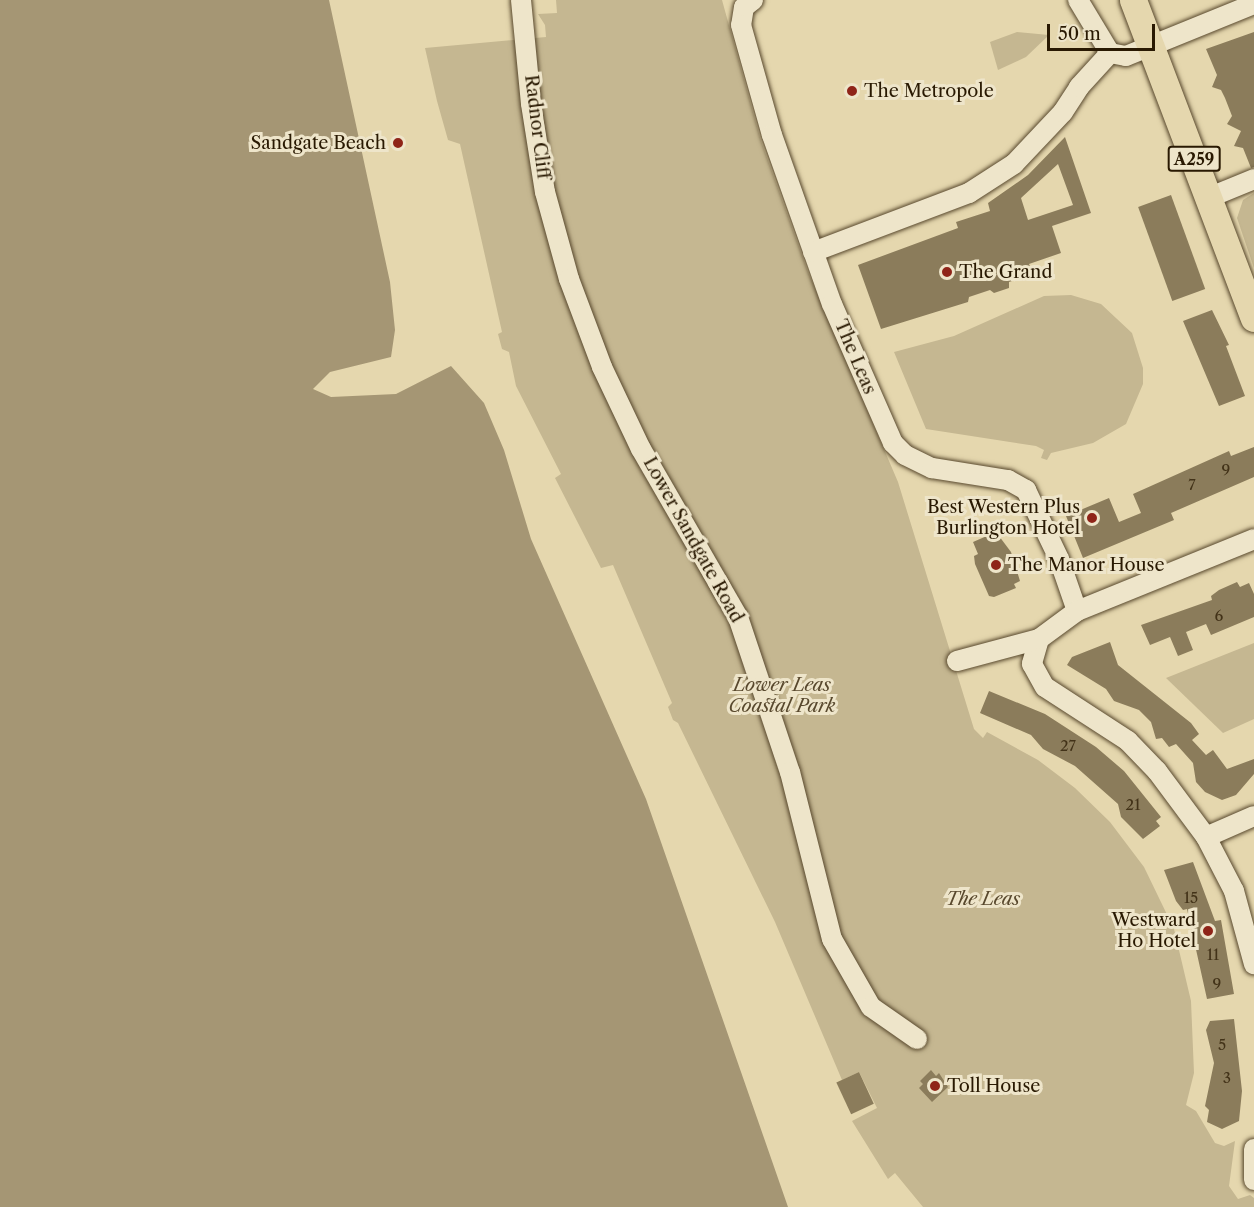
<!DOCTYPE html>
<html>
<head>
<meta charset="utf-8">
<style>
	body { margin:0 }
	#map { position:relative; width:1254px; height:1207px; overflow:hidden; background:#e5d7ae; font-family:"Libre Caslon Text",serif }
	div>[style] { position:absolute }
	.green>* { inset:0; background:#c5b791 }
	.water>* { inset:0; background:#a59674 }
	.building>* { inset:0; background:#8b7c5b; transform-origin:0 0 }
	.roads { filter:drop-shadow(0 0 2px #58482d) drop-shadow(0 0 2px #58482d) }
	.minor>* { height:20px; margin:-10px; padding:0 10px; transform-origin:10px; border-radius:10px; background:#eee5ca }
	.highway>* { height:27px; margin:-13.5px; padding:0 13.5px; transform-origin:13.5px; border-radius:13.5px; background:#e5d7ae }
	.dots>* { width:16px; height:16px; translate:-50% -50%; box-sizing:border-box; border:3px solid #eee5ca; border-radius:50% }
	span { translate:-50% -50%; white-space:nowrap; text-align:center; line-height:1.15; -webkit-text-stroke:6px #eee5ca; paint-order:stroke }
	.number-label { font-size:15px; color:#423218 }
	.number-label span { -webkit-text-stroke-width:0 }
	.shield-label span { padding:2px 4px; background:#eee5ca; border:2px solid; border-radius:4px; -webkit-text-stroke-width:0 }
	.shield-label { font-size:16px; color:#291902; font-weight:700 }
	.poi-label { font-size:18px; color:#291902 }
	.left { translate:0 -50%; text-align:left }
	.right { translate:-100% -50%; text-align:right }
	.street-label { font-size:18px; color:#291902 }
	.park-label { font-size:18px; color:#58482d; font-style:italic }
	.scale { position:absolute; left:1047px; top:24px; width:108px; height:27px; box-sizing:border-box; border:3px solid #291902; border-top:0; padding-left:8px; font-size:18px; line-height:21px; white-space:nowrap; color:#291902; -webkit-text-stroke:4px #eee5ca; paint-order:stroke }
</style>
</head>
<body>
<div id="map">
	<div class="green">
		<div style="clip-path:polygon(556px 0,722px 0,761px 141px,808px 272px,898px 482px,974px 729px,983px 738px,987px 732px,1038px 760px,1075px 788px,1110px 822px,1144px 867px,1174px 929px,1191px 1001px,1194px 1073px,1186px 1105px,1196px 1111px,1215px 1143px,1224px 1146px,1235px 1141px,1229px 1186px,1238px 1199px,1250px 1195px,1254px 1198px,1254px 1207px,923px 1207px,895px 1173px,888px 1179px,852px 1121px,877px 1108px,859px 1072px,842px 1080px,775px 922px,678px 723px,673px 720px,668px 707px,672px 703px,613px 565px,601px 568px,555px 478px,561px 474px,516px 386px,509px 352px,502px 349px,498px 334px,502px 332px,460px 144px,448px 140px,437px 101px,425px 48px,546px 37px,545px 25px,538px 14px,557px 13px)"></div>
		<div style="clip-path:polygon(1017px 32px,1049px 35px,1026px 57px,998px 70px,990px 42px)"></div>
		<div style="clip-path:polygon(1254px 193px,1254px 268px,1237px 218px,1243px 200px)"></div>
		<div style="clip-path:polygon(1071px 295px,1101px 304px,1132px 333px,1143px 368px,1143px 384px,1126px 424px,1093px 443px,1051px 453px,1047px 460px,1041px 458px,1044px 450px,1036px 446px,926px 429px,894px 352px,954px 336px,1044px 296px)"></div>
		<div style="clip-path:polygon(1254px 643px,1254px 719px,1223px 733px,1166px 678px)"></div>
	</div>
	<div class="water">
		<div style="clip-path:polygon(0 0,329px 0,390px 282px,395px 330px,391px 357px,330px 372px,313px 389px,331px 397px,396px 394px,451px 366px,484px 403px,504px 450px,531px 539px,646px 799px,788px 1207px,0 1207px)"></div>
	</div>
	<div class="building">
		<div style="clip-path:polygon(1254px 32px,1254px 167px,1251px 168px,1243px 148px,1234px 146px,1241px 131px,1227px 124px,1232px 116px,1225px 98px,1221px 90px,1212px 87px,1217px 75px,1206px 49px)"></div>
		<div style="clip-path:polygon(evenodd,1065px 137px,1091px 213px,1052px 226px,1061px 253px,1029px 264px,1033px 274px,1009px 282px,1009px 288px,994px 293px,990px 290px,969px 297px,968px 302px,881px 329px,858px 265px,958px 228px,956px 222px,990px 211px,988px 203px,1028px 175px,1065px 137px,1058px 164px,1073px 205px,1028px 220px,1021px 198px,1058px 164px)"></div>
		<div style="left:1171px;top:195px;width:100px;height:35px;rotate:70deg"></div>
		<div style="clip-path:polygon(1212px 310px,1229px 345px,1226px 346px,1245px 396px,1219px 406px,1183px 321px)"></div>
		<div style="clip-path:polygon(1254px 447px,1254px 477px,1171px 513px,1174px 520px,1083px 558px,1066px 516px,1109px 498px,1119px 522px,1141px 513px,1133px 494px,1229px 451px,1231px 456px)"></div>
		<div style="clip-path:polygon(996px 532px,1011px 552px,1020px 581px,1014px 584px,1016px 588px,994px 597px,989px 596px,975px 564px,974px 556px,978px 554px,973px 542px)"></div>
		<div style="clip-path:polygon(1237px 582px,1240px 587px,1249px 583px,1254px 594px,1254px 617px,1211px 635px,1206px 624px,1186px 632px,1193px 650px,1178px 656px,1170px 637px,1150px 645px,1141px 625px,1212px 600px,1211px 596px,1219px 590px)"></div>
		<div style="clip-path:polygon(1110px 642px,1118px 665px,1191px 723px,1199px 734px,1192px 740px,1206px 755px,1213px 750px,1227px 769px,1254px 759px,1254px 774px,1236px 795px,1222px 800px,1205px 792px,1196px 782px,1193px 763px,1176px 744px,1169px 747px,1162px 738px,1156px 739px,1151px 722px,1139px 710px,1114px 701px,1106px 689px,1067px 665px,1072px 657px)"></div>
		<div style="clip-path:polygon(989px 691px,1045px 714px,1096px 747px,1124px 771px,1161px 817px,1156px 821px,1160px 826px,1143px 839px,1121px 817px,1118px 804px,1075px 766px,1043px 749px,1031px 735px,980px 713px)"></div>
		<div style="clip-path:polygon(1193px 862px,1215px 921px,1221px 920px,1234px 994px,1207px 999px,1187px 909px,1183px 910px,1176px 901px,1164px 870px)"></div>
		<div style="clip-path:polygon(1234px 1019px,1242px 1091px,1239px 1121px,1222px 1129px,1207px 1122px,1209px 1110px,1205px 1106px,1214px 1063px,1206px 1030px,1210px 1021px)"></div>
		<div style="clip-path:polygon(931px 1070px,936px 1076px,939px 1073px,948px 1087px,932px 1102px,919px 1088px,923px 1084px,920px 1081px)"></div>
		<div style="left:859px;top:1072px;width:35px;height:25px;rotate:65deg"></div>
	</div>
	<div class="roads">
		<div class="minor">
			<div style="left:521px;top:0;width:104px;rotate:84.5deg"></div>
			<div style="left:531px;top:104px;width:89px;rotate:81deg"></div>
			<div style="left:545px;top:192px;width:90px;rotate:74.6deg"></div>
			<div style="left:569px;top:279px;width:94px;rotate:69.4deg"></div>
			<div style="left:602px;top:367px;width:91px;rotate:64.6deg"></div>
			<div style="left:641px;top:449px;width:194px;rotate:60deg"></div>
			<div style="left:738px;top:617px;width:163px;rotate:71.5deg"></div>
			<div style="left:790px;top:772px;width:172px;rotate:75.9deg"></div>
			<div style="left:832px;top:939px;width:78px;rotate:60.2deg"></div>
			<div style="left:871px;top:1007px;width:56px;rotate:34.8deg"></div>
			<div style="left:753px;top:0;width:11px;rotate:142deg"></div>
			<div style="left:744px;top:7px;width:18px;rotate:99deg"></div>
			<div style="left:741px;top:25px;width:114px;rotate:74.3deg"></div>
			<div style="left:772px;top:135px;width:179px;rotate:70.5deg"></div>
			<div style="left:832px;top:304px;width:152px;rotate:66.3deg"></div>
			<div style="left:893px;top:443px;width:17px;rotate:45deg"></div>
			<div style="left:905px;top:455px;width:30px;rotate:26deg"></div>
			<div style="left:932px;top:468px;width:77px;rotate:9deg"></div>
			<div style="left:1008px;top:480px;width:21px;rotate:29deg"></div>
			<div style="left:1026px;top:490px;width:76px;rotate:64.4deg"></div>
			<div style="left:1059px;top:559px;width:55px;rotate:70.9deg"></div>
			<div style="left:1078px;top:0;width:62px;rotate:58.9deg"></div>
			<div style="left:1208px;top:198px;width:50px;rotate:-22.4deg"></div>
			<div style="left:813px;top:252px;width:167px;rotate:-20.7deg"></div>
			<div style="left:969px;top:193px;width:54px;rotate:-32.8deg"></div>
			<div style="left:1014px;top:164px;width:71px;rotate:-46.7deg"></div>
			<div style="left:1063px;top:112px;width:30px;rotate:-57deg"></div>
			<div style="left:1079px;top:87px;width:46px;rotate:-47.6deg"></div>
			<div style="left:1110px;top:53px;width:16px;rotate:11deg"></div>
			<div style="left:1126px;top:56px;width:138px;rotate:-22.1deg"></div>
			<div style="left:1039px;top:639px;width:26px;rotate:106deg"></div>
			<div style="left:1032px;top:664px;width:26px;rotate:61deg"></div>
			<div style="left:1045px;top:687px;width:99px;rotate:33deg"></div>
			<div style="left:1128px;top:741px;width:42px;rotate:46deg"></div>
			<div style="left:1157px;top:771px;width:82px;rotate:53.4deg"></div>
			<div style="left:1206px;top:837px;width:61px;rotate:62.6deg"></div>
			<div style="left:1234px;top:891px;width:76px;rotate:74.7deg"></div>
			<div style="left:957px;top:661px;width:85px;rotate:-15deg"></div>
			<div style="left:1039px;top:639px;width:47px;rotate:-36.4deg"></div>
			<div style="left:1077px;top:611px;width:191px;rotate:-22.1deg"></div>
			<div style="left:1206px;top:837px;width:52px;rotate:-23.6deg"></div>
			<div style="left:1254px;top:1149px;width:31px;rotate:90deg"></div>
		</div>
		<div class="highway">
			<div style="left:1133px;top:0;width:340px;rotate:69.2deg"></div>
		</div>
	</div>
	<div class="dots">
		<div style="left:852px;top:91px;background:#8f2418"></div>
		<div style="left:398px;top:143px;background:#8f2418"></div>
		<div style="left:947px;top:272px;background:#8f2418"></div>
		<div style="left:1092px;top:518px;background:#8f2418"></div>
		<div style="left:996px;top:565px;background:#8f2418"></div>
		<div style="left:1208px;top:931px;background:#8f2418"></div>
		<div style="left:935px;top:1086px;background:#8f2418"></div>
	</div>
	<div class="number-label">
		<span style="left:1226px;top:470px">9</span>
		<span style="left:1192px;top:485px">7</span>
		<span style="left:1219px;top:616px">6</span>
		<span style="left:1068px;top:746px">27</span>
		<span style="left:1133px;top:805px">21</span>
		<span style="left:1191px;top:898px">15</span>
		<span style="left:1213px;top:955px">11</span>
		<span style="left:1217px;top:984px">9</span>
		<span style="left:1222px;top:1045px">5</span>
		<span style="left:1227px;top:1078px">3</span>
	</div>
	<div class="shield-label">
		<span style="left:1194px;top:159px">A259</span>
	</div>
	<div class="poi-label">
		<span class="left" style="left:864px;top:91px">The Metropole</span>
		<span class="right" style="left:386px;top:143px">Sandgate Beach</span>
		<span class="left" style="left:959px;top:272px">The Grand</span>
		<span class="right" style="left:1080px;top:518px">Best Western Plus<br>Burlington Hotel</span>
		<span class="left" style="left:1008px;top:565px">The Manor House</span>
		<span class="right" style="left:1196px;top:931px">Westward<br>Ho Hotel</span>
		<span class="left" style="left:947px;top:1086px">Toll House</span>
	</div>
	<div class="street-label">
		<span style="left:537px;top:127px;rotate:83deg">Radnor Cliff</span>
		<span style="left:855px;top:357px;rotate:67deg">The Leas</span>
		<span style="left:693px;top:540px;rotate:61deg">Lower Sandgate Road</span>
	</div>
	<div class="park-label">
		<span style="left:782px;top:696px">Lower Leas<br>Coastal Park</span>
		<span style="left:983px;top:899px">The Leas</span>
	</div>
	<div class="scale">50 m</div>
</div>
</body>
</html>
